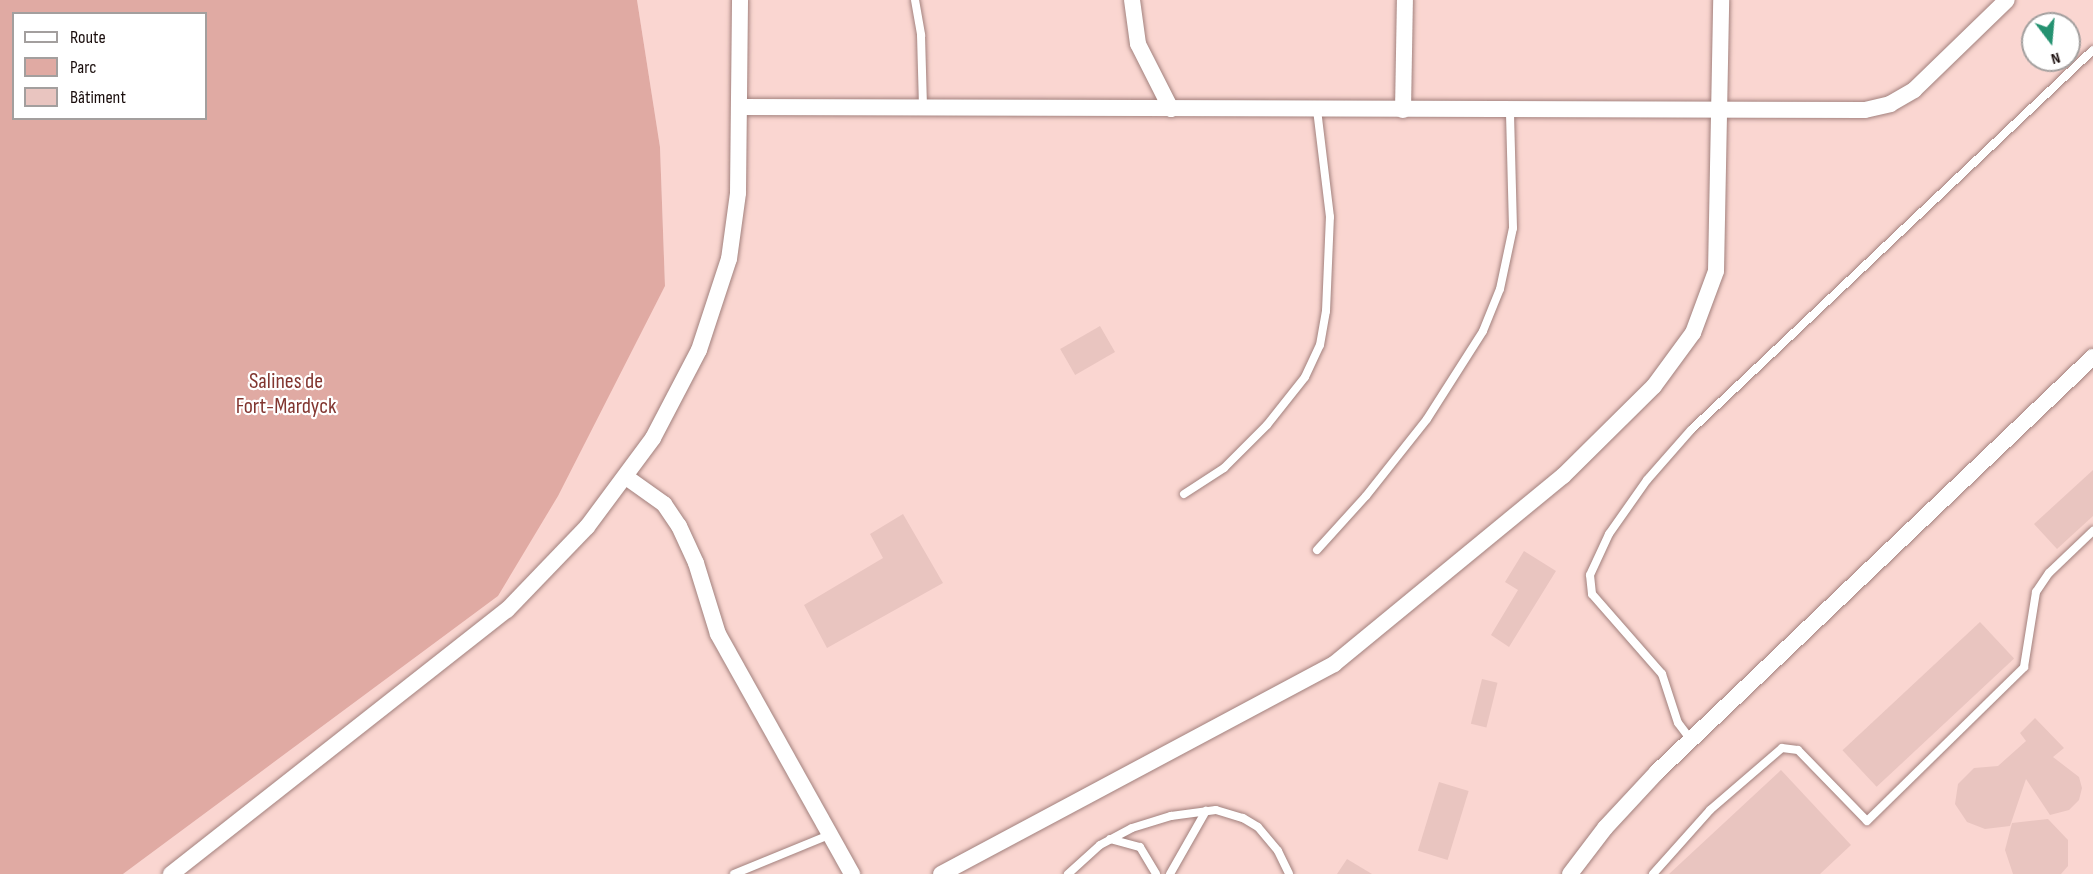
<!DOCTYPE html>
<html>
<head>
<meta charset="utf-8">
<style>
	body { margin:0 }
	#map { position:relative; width:2093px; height:874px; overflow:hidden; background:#fbe5e2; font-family:"Sofia Sans Condensed",sans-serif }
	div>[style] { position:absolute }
	.built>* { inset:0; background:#fad6d1 }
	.green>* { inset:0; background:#e0aaa3 }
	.building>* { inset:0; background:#e9c5c0; transform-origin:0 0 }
	.roads { filter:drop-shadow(0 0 2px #a2817d) drop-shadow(0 0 2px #a2817d) }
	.lane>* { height:8px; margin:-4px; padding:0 4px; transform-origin:4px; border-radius:4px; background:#fff }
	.street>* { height:16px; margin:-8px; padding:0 8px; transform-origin:8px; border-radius:8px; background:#fff }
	span { translate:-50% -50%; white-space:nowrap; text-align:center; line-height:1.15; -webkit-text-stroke:4.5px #fff; paint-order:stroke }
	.park-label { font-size:22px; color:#823630 }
	.legend { position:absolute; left:12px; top:12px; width:195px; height:108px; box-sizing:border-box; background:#fff; border:2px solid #a39f9e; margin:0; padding:8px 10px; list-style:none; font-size:18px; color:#1a0e0d }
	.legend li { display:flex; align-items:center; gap:12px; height:30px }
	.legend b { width:30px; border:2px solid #a39f9e }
	.north { position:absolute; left:2021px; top:12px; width:60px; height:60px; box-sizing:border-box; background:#fff; border:2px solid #a39f9e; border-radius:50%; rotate:164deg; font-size:16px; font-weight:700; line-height:24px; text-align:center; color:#1a0e0d }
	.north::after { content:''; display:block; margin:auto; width:21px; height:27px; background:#259271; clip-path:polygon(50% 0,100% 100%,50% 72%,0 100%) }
</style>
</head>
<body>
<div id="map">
	<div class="built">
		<div style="clip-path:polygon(evenodd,637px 0,2093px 0,2093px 874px,123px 874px,498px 596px,665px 286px,660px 147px,637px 0,2033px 24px,2069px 24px,2069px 60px,2033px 60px,2033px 24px)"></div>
	</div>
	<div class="green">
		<div style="clip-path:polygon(evenodd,0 0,637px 0,660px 147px,665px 286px,558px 496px,498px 596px,123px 874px,0 874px,0 0,14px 14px,206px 14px,206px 118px,14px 118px,14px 14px)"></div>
	</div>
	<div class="building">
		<div style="left:1100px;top:326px;width:30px;height:46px;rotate:60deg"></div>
		<div style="clip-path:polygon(2093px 470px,2093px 516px,2057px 549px,2034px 524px)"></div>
		<div style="clip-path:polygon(903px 514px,943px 583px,827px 648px,804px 605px,883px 558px,870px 534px)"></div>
		<div style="clip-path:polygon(1524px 551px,1556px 571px,1509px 647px,1491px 635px,1518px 590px,1505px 582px)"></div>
		<div style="left:1980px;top:622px;width:50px;height:188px;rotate:47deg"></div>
		<div style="left:1482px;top:679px;width:16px;height:46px;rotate:14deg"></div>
		<div style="clip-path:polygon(2035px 718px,2064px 748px,2053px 757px,2079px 777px,2082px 788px,2079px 800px,2069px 810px,2050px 815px,2026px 779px,2010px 826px,1985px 829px,1967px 822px,1955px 804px,1958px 784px,1974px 768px,1998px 766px,2026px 741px,2020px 733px)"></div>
		<div style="clip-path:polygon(1781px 770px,1851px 845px,1820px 874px,1669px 874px)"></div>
		<div style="left:1439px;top:782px;width:31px;height:72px;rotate:17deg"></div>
		<div style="clip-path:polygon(2048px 819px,2068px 840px,2068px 866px,2061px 874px,2013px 874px,2005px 850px,2012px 823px)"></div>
		<div style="clip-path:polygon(1347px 859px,1372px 874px,1337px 874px)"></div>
	</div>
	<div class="roads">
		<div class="lane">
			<div style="left:915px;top:0;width:36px;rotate:80deg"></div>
			<div style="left:921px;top:35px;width:73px;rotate:88.4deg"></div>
			<div style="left:1184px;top:494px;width:48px;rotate:-33deg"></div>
			<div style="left:1224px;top:468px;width:61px;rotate:-45deg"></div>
			<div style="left:1267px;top:425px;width:61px;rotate:-51.6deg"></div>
			<div style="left:1305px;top:377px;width:35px;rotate:-65deg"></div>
			<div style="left:1320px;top:345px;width:35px;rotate:-80deg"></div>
			<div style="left:1326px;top:311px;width:94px;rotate:-87.6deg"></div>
			<div style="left:1330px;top:217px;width:108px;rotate:-96.9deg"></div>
			<div style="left:1317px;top:550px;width:73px;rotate:-47.8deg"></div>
			<div style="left:1366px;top:496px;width:98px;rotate:-51.6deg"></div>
			<div style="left:1427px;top:419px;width:104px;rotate:-57.5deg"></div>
			<div style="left:1483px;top:331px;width:45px;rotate:-68deg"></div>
			<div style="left:1500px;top:289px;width:62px;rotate:-78deg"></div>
			<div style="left:1513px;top:228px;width:117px;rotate:-91.5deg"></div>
			<div style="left:1691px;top:740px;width:21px;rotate:-127deg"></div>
			<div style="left:1678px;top:723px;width:52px;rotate:-108.1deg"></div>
			<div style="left:1662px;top:674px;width:106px;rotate:-131.2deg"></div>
			<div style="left:1592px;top:594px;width:19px;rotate:-96deg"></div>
			<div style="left:1590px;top:575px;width:45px;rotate:-65.1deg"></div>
			<div style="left:1609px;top:534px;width:66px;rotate:-54.9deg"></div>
			<div style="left:1647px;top:480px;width:67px;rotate:-48.7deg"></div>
			<div style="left:1691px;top:430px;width:553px;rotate:-43.39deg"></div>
			<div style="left:1110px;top:839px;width:31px;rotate:15deg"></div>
			<div style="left:1140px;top:847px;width:31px;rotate:59deg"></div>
			<div style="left:734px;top:874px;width:103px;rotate:-22.3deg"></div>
			<div style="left:1068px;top:874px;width:43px;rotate:-42.2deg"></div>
			<div style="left:1100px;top:845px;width:36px;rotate:-28deg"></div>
			<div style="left:1132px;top:828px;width:41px;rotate:-17.1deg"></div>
			<div style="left:1171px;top:816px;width:45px;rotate:-7.6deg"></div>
			<div style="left:1216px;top:810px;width:28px;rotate:17deg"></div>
			<div style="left:1243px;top:818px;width:17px;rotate:31deg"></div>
			<div style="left:1258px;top:827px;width:31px;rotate:50deg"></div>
			<div style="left:1278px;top:851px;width:25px;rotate:64deg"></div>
			<div style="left:1170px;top:874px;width:73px;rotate:-60.3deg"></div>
			<div style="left:1653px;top:874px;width:86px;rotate:-48.3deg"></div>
			<div style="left:1710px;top:810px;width:95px;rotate:-40.7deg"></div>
			<div style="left:1782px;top:748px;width:16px;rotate:7deg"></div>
			<div style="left:1798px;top:750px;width:99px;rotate:45.8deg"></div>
			<div style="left:1867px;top:821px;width:220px;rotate:-44.4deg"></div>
			<div style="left:2024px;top:667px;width:76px;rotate:-80.9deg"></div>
			<div style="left:2036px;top:592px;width:23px;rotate:-56deg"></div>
			<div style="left:2049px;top:573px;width:61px;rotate:-43.7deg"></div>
		</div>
		<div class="street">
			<div style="left:1132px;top:0;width:44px;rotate:82.2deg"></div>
			<div style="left:1138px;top:44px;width:73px;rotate:63.1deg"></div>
			<div style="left:739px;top:107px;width:1126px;rotate:0.15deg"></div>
			<div style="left:1865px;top:110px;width:26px;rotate:-13deg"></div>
			<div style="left:1890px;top:104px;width:28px;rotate:-30deg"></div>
			<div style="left:1914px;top:90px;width:129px;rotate:-44.1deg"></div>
			<div style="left:1403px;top:110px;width:110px;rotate:-89deg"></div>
			<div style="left:626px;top:477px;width:47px;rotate:35.4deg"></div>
			<div style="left:664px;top:504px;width:27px;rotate:56deg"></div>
			<div style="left:679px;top:526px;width:41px;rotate:65.3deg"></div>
			<div style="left:696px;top:563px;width:74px;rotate:72.8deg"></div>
			<div style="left:718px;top:634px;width:275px;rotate:60.8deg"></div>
			<div style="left:171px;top:874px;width:427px;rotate:-38.2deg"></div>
			<div style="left:507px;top:610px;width:115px;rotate:-46.1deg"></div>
			<div style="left:587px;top:527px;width:111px;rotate:-53.4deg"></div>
			<div style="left:653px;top:438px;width:99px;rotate:-62.4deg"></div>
			<div style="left:699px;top:350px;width:96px;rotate:-71.8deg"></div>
			<div style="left:729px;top:259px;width:67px;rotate:-82.2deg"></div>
			<div style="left:738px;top:193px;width:193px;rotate:-89.4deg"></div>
			<div style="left:941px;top:874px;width:446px;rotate:-28.1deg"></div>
			<div style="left:1334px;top:664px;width:296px;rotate:-39.4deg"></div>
			<div style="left:1563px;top:476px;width:128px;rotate:-44.7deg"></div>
			<div style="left:1654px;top:386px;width:66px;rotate:-53.7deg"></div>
			<div style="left:1693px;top:333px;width:66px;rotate:-69.6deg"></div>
			<div style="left:1716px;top:271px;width:271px;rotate:-88.9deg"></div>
			<div style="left:1570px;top:874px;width:58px;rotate:-52.7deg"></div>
			<div style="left:1605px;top:828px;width:76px;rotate:-47.1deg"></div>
			<div style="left:1657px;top:772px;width:602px;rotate:-43.59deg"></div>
		</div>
	</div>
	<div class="park-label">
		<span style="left:286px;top:394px">Salines de<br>Fort-Mardyck</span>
	</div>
	<ul class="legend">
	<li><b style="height:8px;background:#fff"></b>Route</li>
	<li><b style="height:16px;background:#e0aaa3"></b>Parc</li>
	<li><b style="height:16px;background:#e9c5c0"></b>Bâtiment</li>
	</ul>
	<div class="north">N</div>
</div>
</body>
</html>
